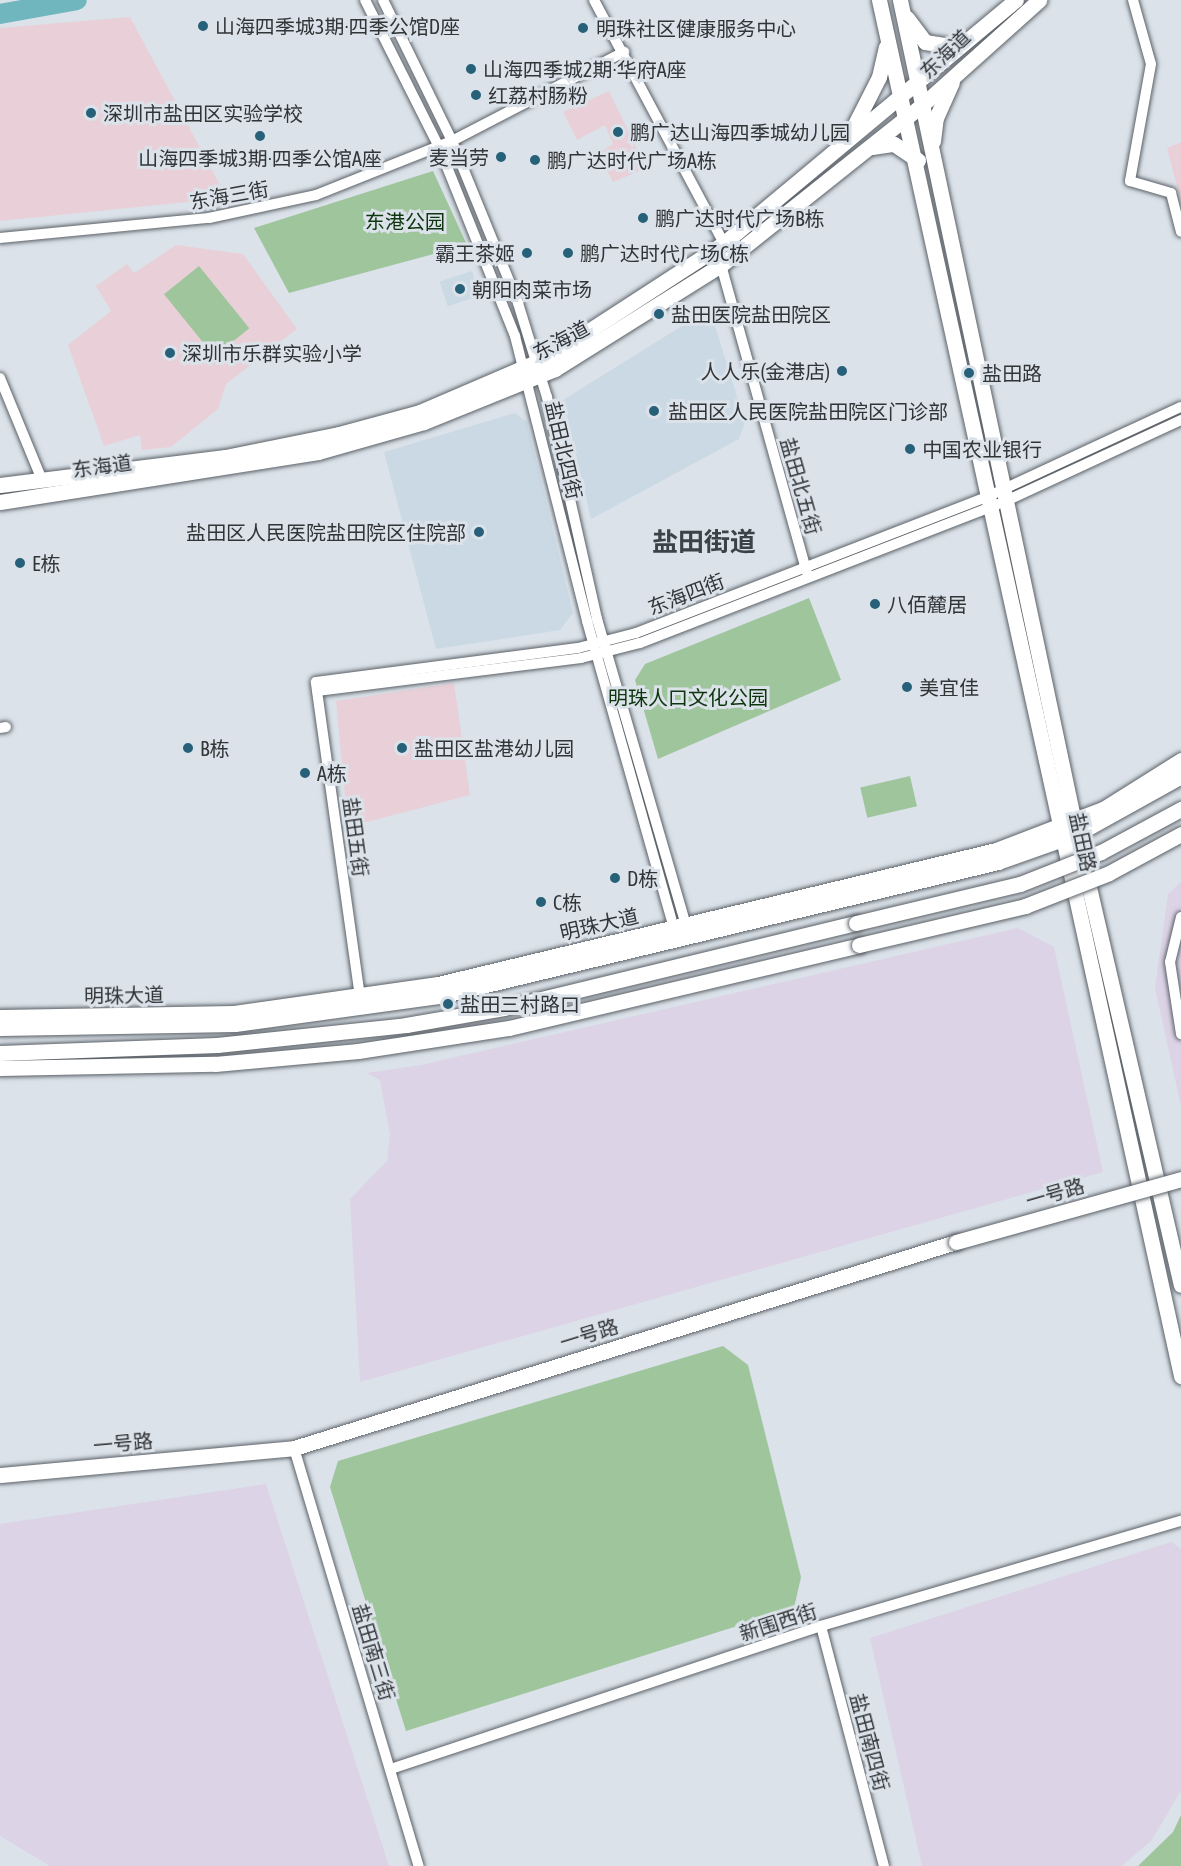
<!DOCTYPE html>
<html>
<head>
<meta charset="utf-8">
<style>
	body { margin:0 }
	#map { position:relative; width:1181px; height:1866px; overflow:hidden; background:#dbe2e9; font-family:"Asap Condensed","Noto Sans SC",sans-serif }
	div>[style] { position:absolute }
	.built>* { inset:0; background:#cad9e4; transform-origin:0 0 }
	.industrial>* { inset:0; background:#ddd3e7 }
	.education>* { inset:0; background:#e9d0d8 }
	.green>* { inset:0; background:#9fc59d; transform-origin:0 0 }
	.river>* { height:20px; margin:-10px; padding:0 10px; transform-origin:10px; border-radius:10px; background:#70b6be }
	.roads { filter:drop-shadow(0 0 2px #5b6167) drop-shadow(0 0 2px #5b6167) }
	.street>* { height:10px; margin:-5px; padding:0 5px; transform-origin:5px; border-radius:5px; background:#fff }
	.secondary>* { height:15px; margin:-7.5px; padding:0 7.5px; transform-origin:7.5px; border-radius:7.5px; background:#fff }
	.bridges { filter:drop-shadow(0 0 2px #5b6167) drop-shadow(0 0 2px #5b6167) }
	.secondary-bridge>* { height:15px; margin:-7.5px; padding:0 7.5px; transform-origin:7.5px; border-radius:7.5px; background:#fff }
	.dots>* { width:16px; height:16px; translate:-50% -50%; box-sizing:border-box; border:3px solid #dbe2e9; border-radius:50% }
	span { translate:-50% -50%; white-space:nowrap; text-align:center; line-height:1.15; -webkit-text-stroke:6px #dbe2e9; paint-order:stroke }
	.poi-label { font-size:20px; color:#323538 }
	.left { translate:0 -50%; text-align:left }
	.right { translate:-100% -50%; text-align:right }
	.street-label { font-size:20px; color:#323538 }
	.park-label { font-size:20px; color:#0d360e }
	.district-label { font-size:26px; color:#3c4348; font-weight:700 }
</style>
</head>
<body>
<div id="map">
	<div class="built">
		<div style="left:472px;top:271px;width:26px;height:34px;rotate:72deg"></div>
		<div style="clip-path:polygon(690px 321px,714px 323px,745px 422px,739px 439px,591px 519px,563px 400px)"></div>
		<div style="clip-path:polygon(515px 413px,527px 422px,573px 613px,560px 630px,436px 649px,384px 452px)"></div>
	</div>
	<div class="industrial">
		<div style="clip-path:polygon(1181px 882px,1181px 1106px,1155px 988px,1168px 894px)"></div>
		<div style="clip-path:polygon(1018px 928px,1054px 947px,1103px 1172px,360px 1382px,350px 1199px,387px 1161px,390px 1135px,380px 1080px,367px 1073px,421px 1065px)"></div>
		<div style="clip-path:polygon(266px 1484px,389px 1866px,50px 1866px,0 1836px,0 1524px)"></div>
		<div style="clip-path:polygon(1171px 1542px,1181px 1549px,1181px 1790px,1152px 1840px,1122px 1866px,922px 1866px,870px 1638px)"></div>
	</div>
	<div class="education">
		<div style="clip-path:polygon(130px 17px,227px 198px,0 221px,0 28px)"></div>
		<div style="clip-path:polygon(609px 91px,643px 162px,639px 171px,613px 182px,598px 154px,613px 144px,605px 125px,577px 140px,563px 112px)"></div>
		<div style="clip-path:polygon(1181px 142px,1181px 202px,1167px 148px)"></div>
		<div style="clip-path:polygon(176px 245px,243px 254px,297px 329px,226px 384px,218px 409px,171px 447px,142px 450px,140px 435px,104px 446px,68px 345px,111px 311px,96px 286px,127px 264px,134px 273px)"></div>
		<div style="clip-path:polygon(454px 683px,470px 795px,348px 827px,336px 701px)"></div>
	</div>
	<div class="green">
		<div style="clip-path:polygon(433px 171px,467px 245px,289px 293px,254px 228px)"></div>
		<div style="left:199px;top:266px;width:80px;height:45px;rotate:51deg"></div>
		<div style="clip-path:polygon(809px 598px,841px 680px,658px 759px,635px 680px,645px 664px)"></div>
		<div style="left:910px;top:776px;width:31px;height:51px;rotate:77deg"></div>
		<div style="clip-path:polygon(723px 1346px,748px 1365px,801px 1577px,794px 1608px,406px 1731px,330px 1487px,338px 1461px)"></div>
		<div style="clip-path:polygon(1181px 1815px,1181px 1866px,1138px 1866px,1173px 1832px)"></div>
	</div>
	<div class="river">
		<div style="left:0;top:14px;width:78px;rotate:-10.3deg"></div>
	</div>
	<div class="roads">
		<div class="street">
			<div style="left:365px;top:0;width:165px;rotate:63.3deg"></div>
			<div style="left:439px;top:147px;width:204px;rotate:68.1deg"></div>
			<div style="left:515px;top:336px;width:294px;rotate:75.8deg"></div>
			<div style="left:587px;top:621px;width:319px;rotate:74.2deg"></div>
			<div style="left:383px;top:0;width:157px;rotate:63.9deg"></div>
			<div style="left:452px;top:141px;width:175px;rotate:67.8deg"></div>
			<div style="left:518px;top:303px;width:98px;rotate:72.9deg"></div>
			<div style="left:547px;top:397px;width:228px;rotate:77.3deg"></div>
			<div style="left:597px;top:619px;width:319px;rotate:73.8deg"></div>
			<div style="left:594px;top:0;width:276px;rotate:61.9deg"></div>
			<div style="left:1133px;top:0;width:66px;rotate:74.3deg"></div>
			<div style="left:1151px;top:64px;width:119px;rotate:100.2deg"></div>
			<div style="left:1130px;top:181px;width:43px;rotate:16.3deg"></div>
			<div style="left:1171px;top:193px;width:40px;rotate:75.6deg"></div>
			<div style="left:0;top:238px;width:210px;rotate:-5.5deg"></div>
			<div style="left:209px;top:218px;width:109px;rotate:-12.1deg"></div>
			<div style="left:316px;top:195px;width:146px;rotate:-21.7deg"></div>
			<div style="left:452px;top:141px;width:194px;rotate:-27.4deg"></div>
			<div style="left:721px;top:265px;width:319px;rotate:74.4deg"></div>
			<div style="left:0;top:378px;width:110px;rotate:67.6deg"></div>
			<div style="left:317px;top:691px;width:266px;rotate:-7.1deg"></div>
			<div style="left:581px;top:658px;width:61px;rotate:-14.3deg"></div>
			<div style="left:640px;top:643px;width:395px;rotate:-21.2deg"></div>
			<div style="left:1008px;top:500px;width:191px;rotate:-24.8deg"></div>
			<div style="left:0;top:728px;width:6px;rotate:-9deg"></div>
			<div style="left:1181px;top:917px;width:46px;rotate:103.7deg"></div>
			<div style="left:1170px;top:962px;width:73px;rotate:81.3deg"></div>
			<div style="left:360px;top:997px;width:318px;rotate:-98deg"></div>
			<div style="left:316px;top:682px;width:264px;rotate:-7.4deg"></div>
			<div style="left:578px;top:648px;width:60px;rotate:-14.5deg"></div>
			<div style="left:636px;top:633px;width:381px;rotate:-21.2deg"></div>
			<div style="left:991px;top:495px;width:209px;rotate:-24.9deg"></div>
			<div style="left:294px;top:1448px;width:436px;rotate:73.4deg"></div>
			<div style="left:821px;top:1626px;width:248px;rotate:75.3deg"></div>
			<div style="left:391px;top:1769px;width:453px;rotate:-18.4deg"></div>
			<div style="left:821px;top:1626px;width:375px;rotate:-16.3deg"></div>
		</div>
		<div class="secondary">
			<div style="left:879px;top:0;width:1409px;rotate:77.62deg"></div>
			<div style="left:900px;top:0;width:840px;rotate:78.05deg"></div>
			<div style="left:1074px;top:822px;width:475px;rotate:77deg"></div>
			<div style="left:907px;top:18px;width:30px;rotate:53deg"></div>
			<div style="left:925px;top:42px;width:32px;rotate:9deg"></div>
			<div style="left:848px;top:138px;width:68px;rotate:-63.1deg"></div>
			<div style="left:879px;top:77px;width:31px;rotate:-77deg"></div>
			<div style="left:933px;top:141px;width:23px;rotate:-83deg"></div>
			<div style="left:936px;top:118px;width:39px;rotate:-66deg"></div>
			<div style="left:872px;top:147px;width:22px;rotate:-8deg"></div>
			<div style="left:894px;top:144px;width:29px;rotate:34deg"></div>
			<div style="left:0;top:485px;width:227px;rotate:-7.1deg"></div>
			<div style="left:225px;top:457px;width:116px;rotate:-11.4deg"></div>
			<div style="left:339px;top:434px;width:84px;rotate:-15.2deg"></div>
			<div style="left:420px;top:412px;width:142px;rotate:-23.3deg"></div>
			<div style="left:550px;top:356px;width:207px;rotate:-33deg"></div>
			<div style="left:724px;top:243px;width:380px;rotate:-39.8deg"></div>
			<div style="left:0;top:502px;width:322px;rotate:-8.9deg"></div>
			<div style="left:318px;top:452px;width:110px;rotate:-15.8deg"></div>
			<div style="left:424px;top:422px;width:141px;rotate:-22deg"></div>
			<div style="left:555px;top:369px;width:196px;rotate:-32.1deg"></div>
			<div style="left:721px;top:265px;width:256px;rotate:-38.5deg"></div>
			<div style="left:921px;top:106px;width:159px;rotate:-41.9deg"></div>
			<div style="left:0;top:1017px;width:234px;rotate:-1deg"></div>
			<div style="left:234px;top:1013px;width:206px;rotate:-8.1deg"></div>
			<div style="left:438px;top:984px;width:574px;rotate:-13.5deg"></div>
			<div style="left:996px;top:850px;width:115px;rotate:-21deg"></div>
			<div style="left:1103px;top:809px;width:92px;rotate:-32.1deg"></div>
			<div style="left:0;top:1028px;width:235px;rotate:-1deg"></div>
			<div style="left:235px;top:1024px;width:207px;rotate:-7.8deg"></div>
			<div style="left:440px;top:996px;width:574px;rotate:-13.5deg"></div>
			<div style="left:998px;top:862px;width:84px;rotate:-19.5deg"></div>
			<div style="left:1077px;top:834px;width:119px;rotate:-29.1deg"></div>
			<div style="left:0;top:1053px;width:217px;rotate:-2.1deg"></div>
			<div style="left:217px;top:1045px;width:190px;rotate:-6deg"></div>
			<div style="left:406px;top:1025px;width:99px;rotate:-9.8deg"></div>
			<div style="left:504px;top:1008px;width:362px;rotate:-13.6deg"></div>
			<div style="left:0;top:1068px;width:215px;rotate:-1.1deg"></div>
			<div style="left:215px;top:1064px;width:144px;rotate:-5.2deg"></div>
			<div style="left:358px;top:1051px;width:153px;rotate:-8.7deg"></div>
			<div style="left:509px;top:1028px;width:360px;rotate:-13.3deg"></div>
			<div style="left:0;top:1475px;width:295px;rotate:-5.2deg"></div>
			<div style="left:294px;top:1448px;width:693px;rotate:-17.29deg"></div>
		</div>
	</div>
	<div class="bridges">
		<div class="secondary-bridge">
			<div style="left:856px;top:923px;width:169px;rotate:-13.4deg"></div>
			<div style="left:1020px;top:884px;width:87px;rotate:-21.6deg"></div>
			<div style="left:1101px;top:852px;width:91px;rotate:-28.3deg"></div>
			<div style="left:859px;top:945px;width:171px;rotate:-13.2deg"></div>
			<div style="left:1025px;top:906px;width:90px;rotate:-21.4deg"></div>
			<div style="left:1109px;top:873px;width:82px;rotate:-28.4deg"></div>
			<div style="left:956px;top:1242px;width:234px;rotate:-15.6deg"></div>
		</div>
	</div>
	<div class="dots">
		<div style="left:203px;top:26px;background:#276079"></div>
		<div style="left:583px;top:28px;background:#276079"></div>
		<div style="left:471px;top:69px;background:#276079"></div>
		<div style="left:476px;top:95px;background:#276079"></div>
		<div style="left:91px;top:113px;background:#276079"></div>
		<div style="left:618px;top:132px;background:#276079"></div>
		<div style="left:260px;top:136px;background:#276079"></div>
		<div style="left:501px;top:157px;background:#276079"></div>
		<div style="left:535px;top:160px;background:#276079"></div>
		<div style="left:643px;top:218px;background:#276079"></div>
		<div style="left:527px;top:253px;background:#276079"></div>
		<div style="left:568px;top:253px;background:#276079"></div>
		<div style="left:460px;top:289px;background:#276079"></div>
		<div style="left:659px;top:314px;background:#276079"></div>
		<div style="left:170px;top:353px;background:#276079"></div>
		<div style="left:842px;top:371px;background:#276079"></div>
		<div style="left:969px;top:373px;background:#276079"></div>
		<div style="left:654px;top:411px;background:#276079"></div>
		<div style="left:910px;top:449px;background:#276079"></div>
		<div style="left:479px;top:532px;background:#276079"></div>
		<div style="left:20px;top:563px;background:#276079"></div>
		<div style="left:875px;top:604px;background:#276079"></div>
		<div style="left:907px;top:687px;background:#276079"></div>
		<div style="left:188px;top:748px;background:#276079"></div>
		<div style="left:402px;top:748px;background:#276079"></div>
		<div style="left:305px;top:773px;background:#276079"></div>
		<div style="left:615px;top:878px;background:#276079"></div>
		<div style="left:541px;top:902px;background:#276079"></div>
		<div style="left:448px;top:1004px;background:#276079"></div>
	</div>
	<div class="poi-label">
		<span class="left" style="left:215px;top:26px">山海四季城3期·四季公馆D座</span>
		<span class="left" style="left:596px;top:28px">明珠社区健康服务中心</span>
		<span class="left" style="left:483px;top:69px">山海四季城2期·华府A座</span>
		<span class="left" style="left:488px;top:95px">红荔村肠粉</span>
		<span class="left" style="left:103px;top:113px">深圳市盐田区实验学校</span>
		<span class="left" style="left:630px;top:132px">鹏广达山海四季城幼儿园</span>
		<span class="right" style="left:489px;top:157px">麦当劳</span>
		<span style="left:260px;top:158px">山海四季城3期·四季公馆A座</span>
		<span class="left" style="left:547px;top:160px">鹏广达时代广场A栋</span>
		<span class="left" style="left:655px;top:218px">鹏广达时代广场B栋</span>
		<span class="right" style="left:515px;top:253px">霸王茶姬</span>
		<span class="left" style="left:580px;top:253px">鹏广达时代广场C栋</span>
		<span class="left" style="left:472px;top:289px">朝阳肉菜市场</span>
		<span class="left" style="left:671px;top:314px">盐田医院盐田院区</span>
		<span class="left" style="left:182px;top:353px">深圳市乐群实验小学</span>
		<span class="right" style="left:830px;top:371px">人人乐(金港店)</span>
		<span class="left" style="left:982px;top:373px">盐田路</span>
		<span class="left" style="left:668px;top:411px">盐田区人民医院盐田院区门诊部</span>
		<span class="left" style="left:922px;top:449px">中国农业银行</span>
		<span class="right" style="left:466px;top:532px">盐田区人民医院盐田院区住院部</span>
		<span class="left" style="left:32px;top:563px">E栋</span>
		<span class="left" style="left:887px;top:604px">八佰麓居</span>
		<span class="left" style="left:919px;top:687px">美宜佳</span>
		<span class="left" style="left:200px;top:748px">B栋</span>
		<span class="left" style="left:414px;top:748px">盐田区盐港幼儿园</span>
		<span class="left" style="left:317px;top:773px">A栋</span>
		<span class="left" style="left:627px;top:878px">D栋</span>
		<span class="left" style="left:553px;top:902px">C栋</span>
		<span class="left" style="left:460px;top:1004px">盐田三村路口</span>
	</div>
	<div class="street-label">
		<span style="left:945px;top:54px;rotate:-44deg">东海道</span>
		<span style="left:229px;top:195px;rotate:-10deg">东海三街</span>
		<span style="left:561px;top:340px;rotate:-28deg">东海道</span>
		<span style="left:564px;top:450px;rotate:77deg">盐田北四街</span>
		<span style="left:102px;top:466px;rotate:-8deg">东海道</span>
		<span style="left:801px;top:486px;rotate:74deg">盐田北五街</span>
		<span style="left:686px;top:594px;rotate:-21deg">东海四街</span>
		<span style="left:356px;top:837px;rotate:82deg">盐田五街</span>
		<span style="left:1083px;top:842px;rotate:78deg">盐田路</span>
		<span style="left:599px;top:924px;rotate:-13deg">明珠大道</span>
		<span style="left:124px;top:995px;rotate:-1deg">明珠大道</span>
		<span style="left:1055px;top:1193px;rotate:-16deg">一号路</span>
		<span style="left:589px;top:1334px;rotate:-17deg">一号路</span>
		<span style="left:123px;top:1443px;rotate:-5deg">一号路</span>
		<span style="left:778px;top:1622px;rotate:-18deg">新围西街</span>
		<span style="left:374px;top:1652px;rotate:73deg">盐田南三街</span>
		<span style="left:870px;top:1742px;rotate:75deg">盐田南四街</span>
	</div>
	<div class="park-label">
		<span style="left:405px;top:221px">东港公园</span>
		<span style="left:688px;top:697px">明珠人口文化公园</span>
	</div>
	<div class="district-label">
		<span style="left:704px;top:543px">盐田街道</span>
	</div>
</div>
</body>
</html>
